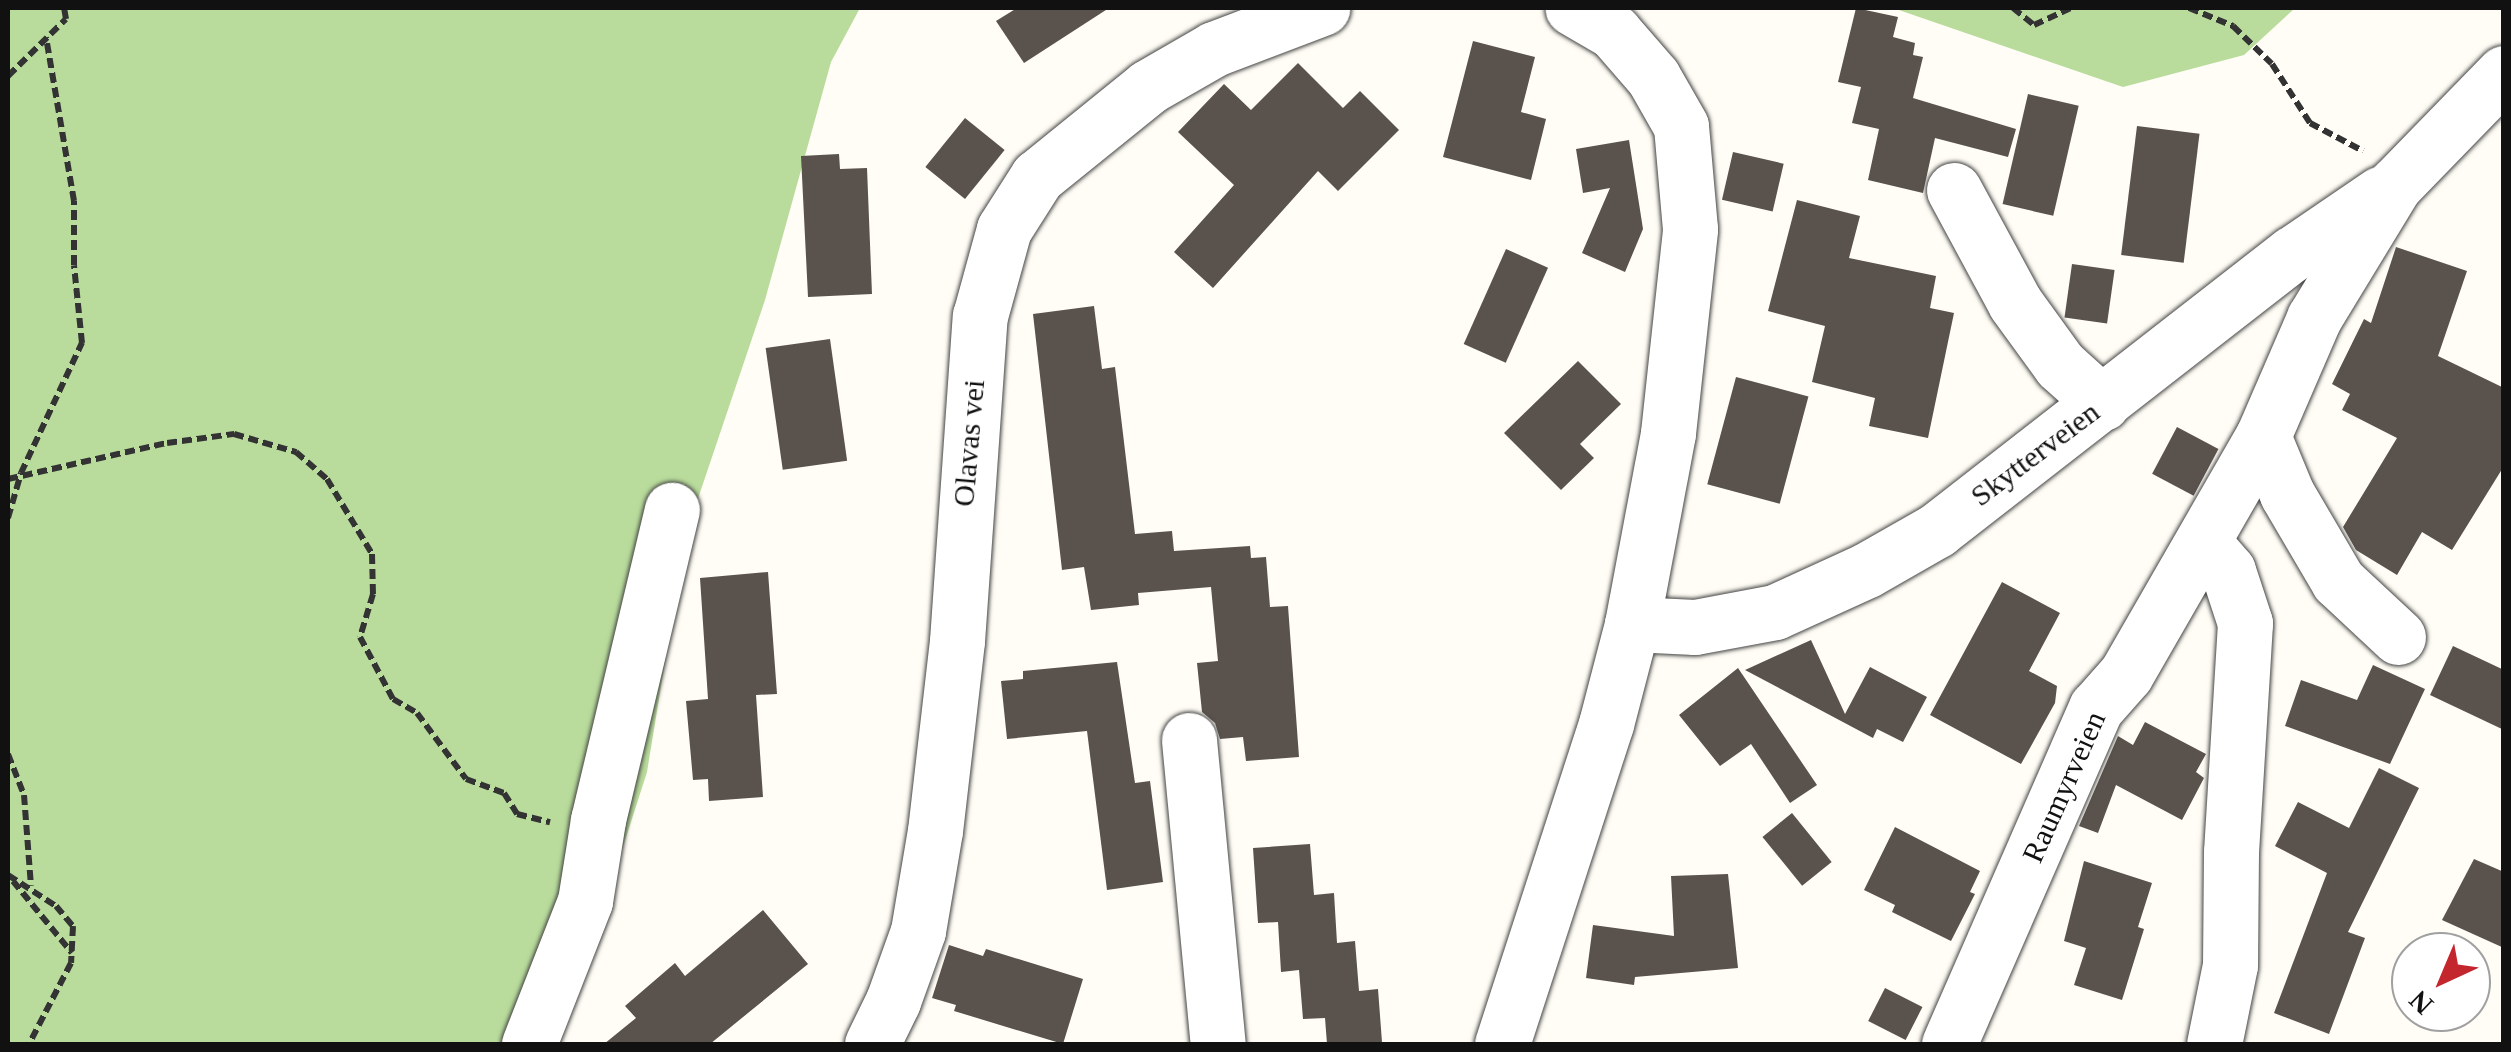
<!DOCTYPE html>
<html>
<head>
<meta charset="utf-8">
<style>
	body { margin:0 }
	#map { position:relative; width:2511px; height:1052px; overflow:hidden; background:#fffdf5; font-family:Georgia,serif }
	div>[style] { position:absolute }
	.forest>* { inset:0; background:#b9dc9c }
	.building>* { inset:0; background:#5a524d; transform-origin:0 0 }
	.path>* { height:6px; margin-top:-3px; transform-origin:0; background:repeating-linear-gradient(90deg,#333 0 10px,transparent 0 15px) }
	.roads { filter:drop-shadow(0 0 2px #444) drop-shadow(0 0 2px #444) }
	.minor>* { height:55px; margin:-27.5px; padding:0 27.5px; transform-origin:27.5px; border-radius:27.5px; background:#fff }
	span { translate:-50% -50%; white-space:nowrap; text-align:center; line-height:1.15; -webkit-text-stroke:10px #fff; paint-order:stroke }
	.street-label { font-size:30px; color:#111 }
	.frame { position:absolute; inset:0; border:10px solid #111; pointer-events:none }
	.north { position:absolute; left:2391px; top:932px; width:100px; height:100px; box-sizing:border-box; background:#fff; border:2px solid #a0a0a0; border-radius:50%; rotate:224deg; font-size:28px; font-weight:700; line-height:40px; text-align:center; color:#111 }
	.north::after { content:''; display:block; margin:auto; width:35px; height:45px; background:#c4262e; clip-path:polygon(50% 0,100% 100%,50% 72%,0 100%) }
</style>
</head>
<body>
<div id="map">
	<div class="forest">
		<div style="clip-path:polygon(8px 8px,860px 8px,831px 62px,765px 300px,686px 534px,647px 772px,560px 1044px,8px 1044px)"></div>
		<div style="clip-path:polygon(1893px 8px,2295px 8px,2244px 55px,2123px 87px)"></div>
	</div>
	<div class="building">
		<div style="clip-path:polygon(1017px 8px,1109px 8px,1024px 63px,996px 21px)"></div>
		<div style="clip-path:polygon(1856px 8px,1898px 17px,1893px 37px,1915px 43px,1913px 55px,1923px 57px,1913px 98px,2016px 129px,2008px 157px,1935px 138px,1923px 193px,1868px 180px,1879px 129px,1852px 123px,1861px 87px,1838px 82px)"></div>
		<div style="clip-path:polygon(1473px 41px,1535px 57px,1521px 112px,1546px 119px,1531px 180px,1443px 157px)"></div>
		<div style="clip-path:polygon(1298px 63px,1343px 108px,1360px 91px,1399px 130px,1338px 191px,1318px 171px,1213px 288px,1174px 252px,1234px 185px,1178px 132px,1224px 84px,1251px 110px)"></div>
		<div style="left:2028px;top:94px;width:52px;height:113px;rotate:13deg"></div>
		<div style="left:965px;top:118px;width:51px;height:63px;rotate:39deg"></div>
		<div style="left:2137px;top:126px;width:63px;height:130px;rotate:7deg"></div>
		<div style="clip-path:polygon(1629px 140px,1643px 229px,1625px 272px,1582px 253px,1610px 188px,1583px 193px,1576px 149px)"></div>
		<div style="left:1733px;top:152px;width:52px;height:49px;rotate:13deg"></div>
		<div style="clip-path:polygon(839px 154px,840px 169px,867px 168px,872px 294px,808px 297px,801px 156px)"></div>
		<div style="clip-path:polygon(1797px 200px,1860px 216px,1849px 258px,1936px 276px,1930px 308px,1954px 313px,1928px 438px,1869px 426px,1875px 398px,1812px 382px,1825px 326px,1768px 311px)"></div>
		<div style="clip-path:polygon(2396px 247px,2467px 271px,2438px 356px,2504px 388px,2504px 466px,2452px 550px,2422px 532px,2397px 575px,2356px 550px,2343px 527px,2397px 438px,2342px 410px,2350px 394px,2332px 384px,2364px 319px,2371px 323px)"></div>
		<div style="left:1506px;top:249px;width:46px;height:104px;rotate:24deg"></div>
		<div style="left:2072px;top:264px;width:43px;height:54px;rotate:8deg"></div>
		<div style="clip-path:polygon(1094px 306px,1102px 369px,1115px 367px,1135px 534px,1172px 531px,1174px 551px,1250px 546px,1251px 558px,1266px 557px,1270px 607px,1288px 606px,1299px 757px,1246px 761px,1243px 737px,1220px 739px,1215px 723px,1202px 712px,1197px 663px,1218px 661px,1211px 587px,1138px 593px,1139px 605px,1091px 610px,1084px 567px,1062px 570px,1033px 314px)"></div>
		<div style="left:830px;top:339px;width:123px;height:65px;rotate:82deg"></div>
		<div style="clip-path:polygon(1578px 361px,1621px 404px,1580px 444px,1594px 458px,1561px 490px,1504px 433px)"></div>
		<div style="left:1736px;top:377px;width:75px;height:111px;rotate:15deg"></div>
		<div style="left:2177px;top:427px;width:47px;height:53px;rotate:28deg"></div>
		<div style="clip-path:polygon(768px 572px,777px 694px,756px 695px,763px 797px,709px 801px,708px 779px,693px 780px,686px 701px,708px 699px,700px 578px)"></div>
		<div style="clip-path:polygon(2002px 582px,2060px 613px,2029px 671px,2057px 686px,2055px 703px,2021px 764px,1930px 715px)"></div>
		<div style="clip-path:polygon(1811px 640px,1845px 714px,1870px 667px,1927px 697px,1903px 742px,1877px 729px,1873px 738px,1745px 670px)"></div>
		<div style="clip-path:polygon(2453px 646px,2504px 670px,2504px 730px,2430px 695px)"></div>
		<div style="clip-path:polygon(1117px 662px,1135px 783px,1150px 781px,1163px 882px,1107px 890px,1087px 731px,1007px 739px,1001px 681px,1023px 679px,1023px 671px)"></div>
		<div style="clip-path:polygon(2373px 665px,2425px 689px,2390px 764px,2285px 726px,2301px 680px,2357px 700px)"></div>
		<div style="clip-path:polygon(1738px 668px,1817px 785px,1790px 803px,1751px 744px,1720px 766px,1679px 715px)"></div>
		<div style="clip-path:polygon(2145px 722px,2206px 754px,2196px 772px,2204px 778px,2182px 820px,2116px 785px,2098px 833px,2079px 826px,2118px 736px,2133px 745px)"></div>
		<div style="clip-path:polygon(2379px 768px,2419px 788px,2348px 932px,2365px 938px,2329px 1034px,2274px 1013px,2327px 873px,2275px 846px,2298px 802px,2349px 828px)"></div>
		<div style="left:1792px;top:813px;width:63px;height:38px;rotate:51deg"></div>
		<div style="clip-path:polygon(1895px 827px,1980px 871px,1970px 892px,1975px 894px,1951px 941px,1892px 912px,1895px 905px,1864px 890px)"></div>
		<div style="clip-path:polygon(1310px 844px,1314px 895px,1334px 893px,1337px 943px,1355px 941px,1359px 991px,1378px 989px,1382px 1042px,1327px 1044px,1325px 1018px,1303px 1019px,1299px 970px,1281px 972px,1278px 922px,1258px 923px,1253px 848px)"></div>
		<div style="clip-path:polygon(2474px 859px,2504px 872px,2504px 948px,2442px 920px)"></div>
		<div style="clip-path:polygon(2084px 861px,2152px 883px,2138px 927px,2144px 929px,2122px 1000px,2074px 985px,2086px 948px,2064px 941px)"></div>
		<div style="clip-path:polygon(1728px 874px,1738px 968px,1635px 977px,1634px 985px,1586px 978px,1593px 925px,1674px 936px,1671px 876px)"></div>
		<div style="clip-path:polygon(763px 910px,808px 964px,710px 1044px,604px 1044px,636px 1018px,625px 1006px,675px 963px,685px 976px)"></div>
		<div style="clip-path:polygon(949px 945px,983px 956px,986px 949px,1083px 979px,1063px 1044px,954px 1011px,956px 1005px,932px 998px)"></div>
		<div style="left:1885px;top:988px;width:42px;height:37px;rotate:27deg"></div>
	</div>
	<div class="path">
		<div style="left:2013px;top:8px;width:27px;rotate:39deg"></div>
		<div style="left:2034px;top:25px;width:41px;rotate:-24.7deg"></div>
		<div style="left:2189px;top:8px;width:48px;rotate:22.2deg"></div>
		<div style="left:2233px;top:26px;width:54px;rotate:44.3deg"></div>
		<div style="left:2272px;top:64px;width:70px;rotate:57.2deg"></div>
		<div style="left:2310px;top:123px;width:60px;rotate:27.8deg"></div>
		<div style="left:8px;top:76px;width:81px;rotate:-44.5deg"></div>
		<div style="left:66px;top:19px;width:11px;rotate:-100deg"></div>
		<div style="left:8px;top:479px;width:163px;rotate:-12.8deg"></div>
		<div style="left:167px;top:443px;width:68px;rotate:-7.7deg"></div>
		<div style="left:234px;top:434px;width:65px;rotate:16.2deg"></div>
		<div style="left:296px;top:452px;width:41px;rotate:41.1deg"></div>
		<div style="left:327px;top:479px;width:87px;rotate:59deg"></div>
		<div style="left:372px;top:554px;width:40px;rotate:88.6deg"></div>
		<div style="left:373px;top:594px;width:45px;rotate:106.8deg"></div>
		<div style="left:360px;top:637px;width:70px;rotate:62deg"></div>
		<div style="left:393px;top:699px;width:28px;rotate:30deg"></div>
		<div style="left:417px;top:713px;width:82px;rotate:53.4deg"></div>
		<div style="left:466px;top:779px;width:40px;rotate:20.2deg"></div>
		<div style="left:504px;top:793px;width:25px;rotate:58deg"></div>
		<div style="left:517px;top:814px;width:34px;rotate:14deg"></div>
		<div style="left:8px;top:518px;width:47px;rotate:-73.9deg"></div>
		<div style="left:21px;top:473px;width:144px;rotate:-64.9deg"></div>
		<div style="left:82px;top:343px;width:78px;rotate:-95.9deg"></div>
		<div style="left:74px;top:265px;width:64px;rotate:-90deg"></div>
		<div style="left:74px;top:201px;width:166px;rotate:-99.7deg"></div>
		<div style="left:8px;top:754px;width:44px;rotate:68.7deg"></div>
		<div style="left:24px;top:795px;width:91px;rotate:85.6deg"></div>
		<div style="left:8px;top:875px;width:57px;rotate:32.9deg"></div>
		<div style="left:56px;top:906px;width:26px;rotate:50deg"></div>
		<div style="left:73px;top:926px;width:37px;rotate:93deg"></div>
		<div style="left:71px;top:963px;width:91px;rotate:117.4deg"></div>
		<div style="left:13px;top:881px;width:93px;rotate:50.7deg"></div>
	</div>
	<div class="roads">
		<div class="minor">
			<div style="left:1954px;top:190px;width:128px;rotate:61.6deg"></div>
			<div style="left:2015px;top:303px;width:77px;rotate:54deg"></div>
			<div style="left:2060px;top:365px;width:57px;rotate:42.1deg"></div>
			<div style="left:2263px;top:436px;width:63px;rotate:67.5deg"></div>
			<div style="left:2287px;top:494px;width:101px;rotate:59.6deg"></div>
			<div style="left:2338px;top:581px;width:82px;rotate:43deg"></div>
			<div style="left:2203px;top:542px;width:38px;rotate:49deg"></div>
			<div style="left:2228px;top:571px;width:55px;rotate:71.9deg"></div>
			<div style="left:2245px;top:623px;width:229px;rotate:93.5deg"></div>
			<div style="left:2231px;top:852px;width:113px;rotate:90.5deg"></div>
			<div style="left:2230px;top:965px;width:81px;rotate:101.4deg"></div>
			<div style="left:1632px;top:624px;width:63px;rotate:2.7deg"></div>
			<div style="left:1695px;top:627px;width:81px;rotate:-10.6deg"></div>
			<div style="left:1775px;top:612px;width:101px;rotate:-24.5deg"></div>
			<div style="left:1867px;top:570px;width:81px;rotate:-29.7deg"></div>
			<div style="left:1937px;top:530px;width:450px;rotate:-37.9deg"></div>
			<div style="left:2292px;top:254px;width:107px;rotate:-34.3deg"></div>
			<div style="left:1189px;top:740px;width:305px;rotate:84.6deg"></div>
			<div style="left:529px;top:1044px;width:154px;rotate:-68.6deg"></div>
			<div style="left:585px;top:901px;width:82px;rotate:-80.9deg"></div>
			<div style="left:598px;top:820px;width:319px;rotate:-76.6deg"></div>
			<div style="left:872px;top:1044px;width:48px;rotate:-64deg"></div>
			<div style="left:893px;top:1001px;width:74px;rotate:-70.3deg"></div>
			<div style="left:918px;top:931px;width:101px;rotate:-80.4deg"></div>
			<div style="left:935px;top:831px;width:191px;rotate:-83.4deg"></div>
			<div style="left:957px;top:641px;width:326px;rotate:-86deg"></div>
			<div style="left:980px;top:316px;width:90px;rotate:-74.6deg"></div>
			<div style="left:1004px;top:229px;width:62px;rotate:-57.6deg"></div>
			<div style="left:1037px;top:177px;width:143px;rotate:-39deg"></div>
			<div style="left:1148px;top:87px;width:76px;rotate:-29.9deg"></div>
			<div style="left:1214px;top:49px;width:116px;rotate:-20.8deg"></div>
			<div style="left:1502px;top:1044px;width:336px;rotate:-72deg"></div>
			<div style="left:1606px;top:724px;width:103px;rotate:-75.4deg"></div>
			<div style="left:1632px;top:624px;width:194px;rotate:-79.3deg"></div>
			<div style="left:1668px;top:433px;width:205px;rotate:-83.8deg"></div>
			<div style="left:1690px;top:229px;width:103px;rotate:-95deg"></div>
			<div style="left:1681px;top:126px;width:56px;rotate:-119.7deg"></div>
			<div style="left:1653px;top:77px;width:60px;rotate:-130.9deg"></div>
			<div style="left:1614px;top:32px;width:48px;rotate:-149.7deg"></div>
			<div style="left:1949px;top:1044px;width:367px;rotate:-66.4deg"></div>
			<div style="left:2096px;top:708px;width:45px;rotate:-48.6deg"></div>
			<div style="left:2126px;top:674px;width:275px;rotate:-60.1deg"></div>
			<div style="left:2263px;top:436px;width:129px;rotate:-66.6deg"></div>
			<div style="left:2314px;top:318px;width:156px;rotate:-58.7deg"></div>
			<div style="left:2395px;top:185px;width:156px;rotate:-45.8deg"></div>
		</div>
	</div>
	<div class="street-label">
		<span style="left:969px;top:443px;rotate:-85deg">Olavas vei</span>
		<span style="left:2035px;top:454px;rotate:-37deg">Skytterveien</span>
		<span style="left:2064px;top:787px;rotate:-66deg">Raumyrveien</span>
	</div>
	<div class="frame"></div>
	<div class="north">N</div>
</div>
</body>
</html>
